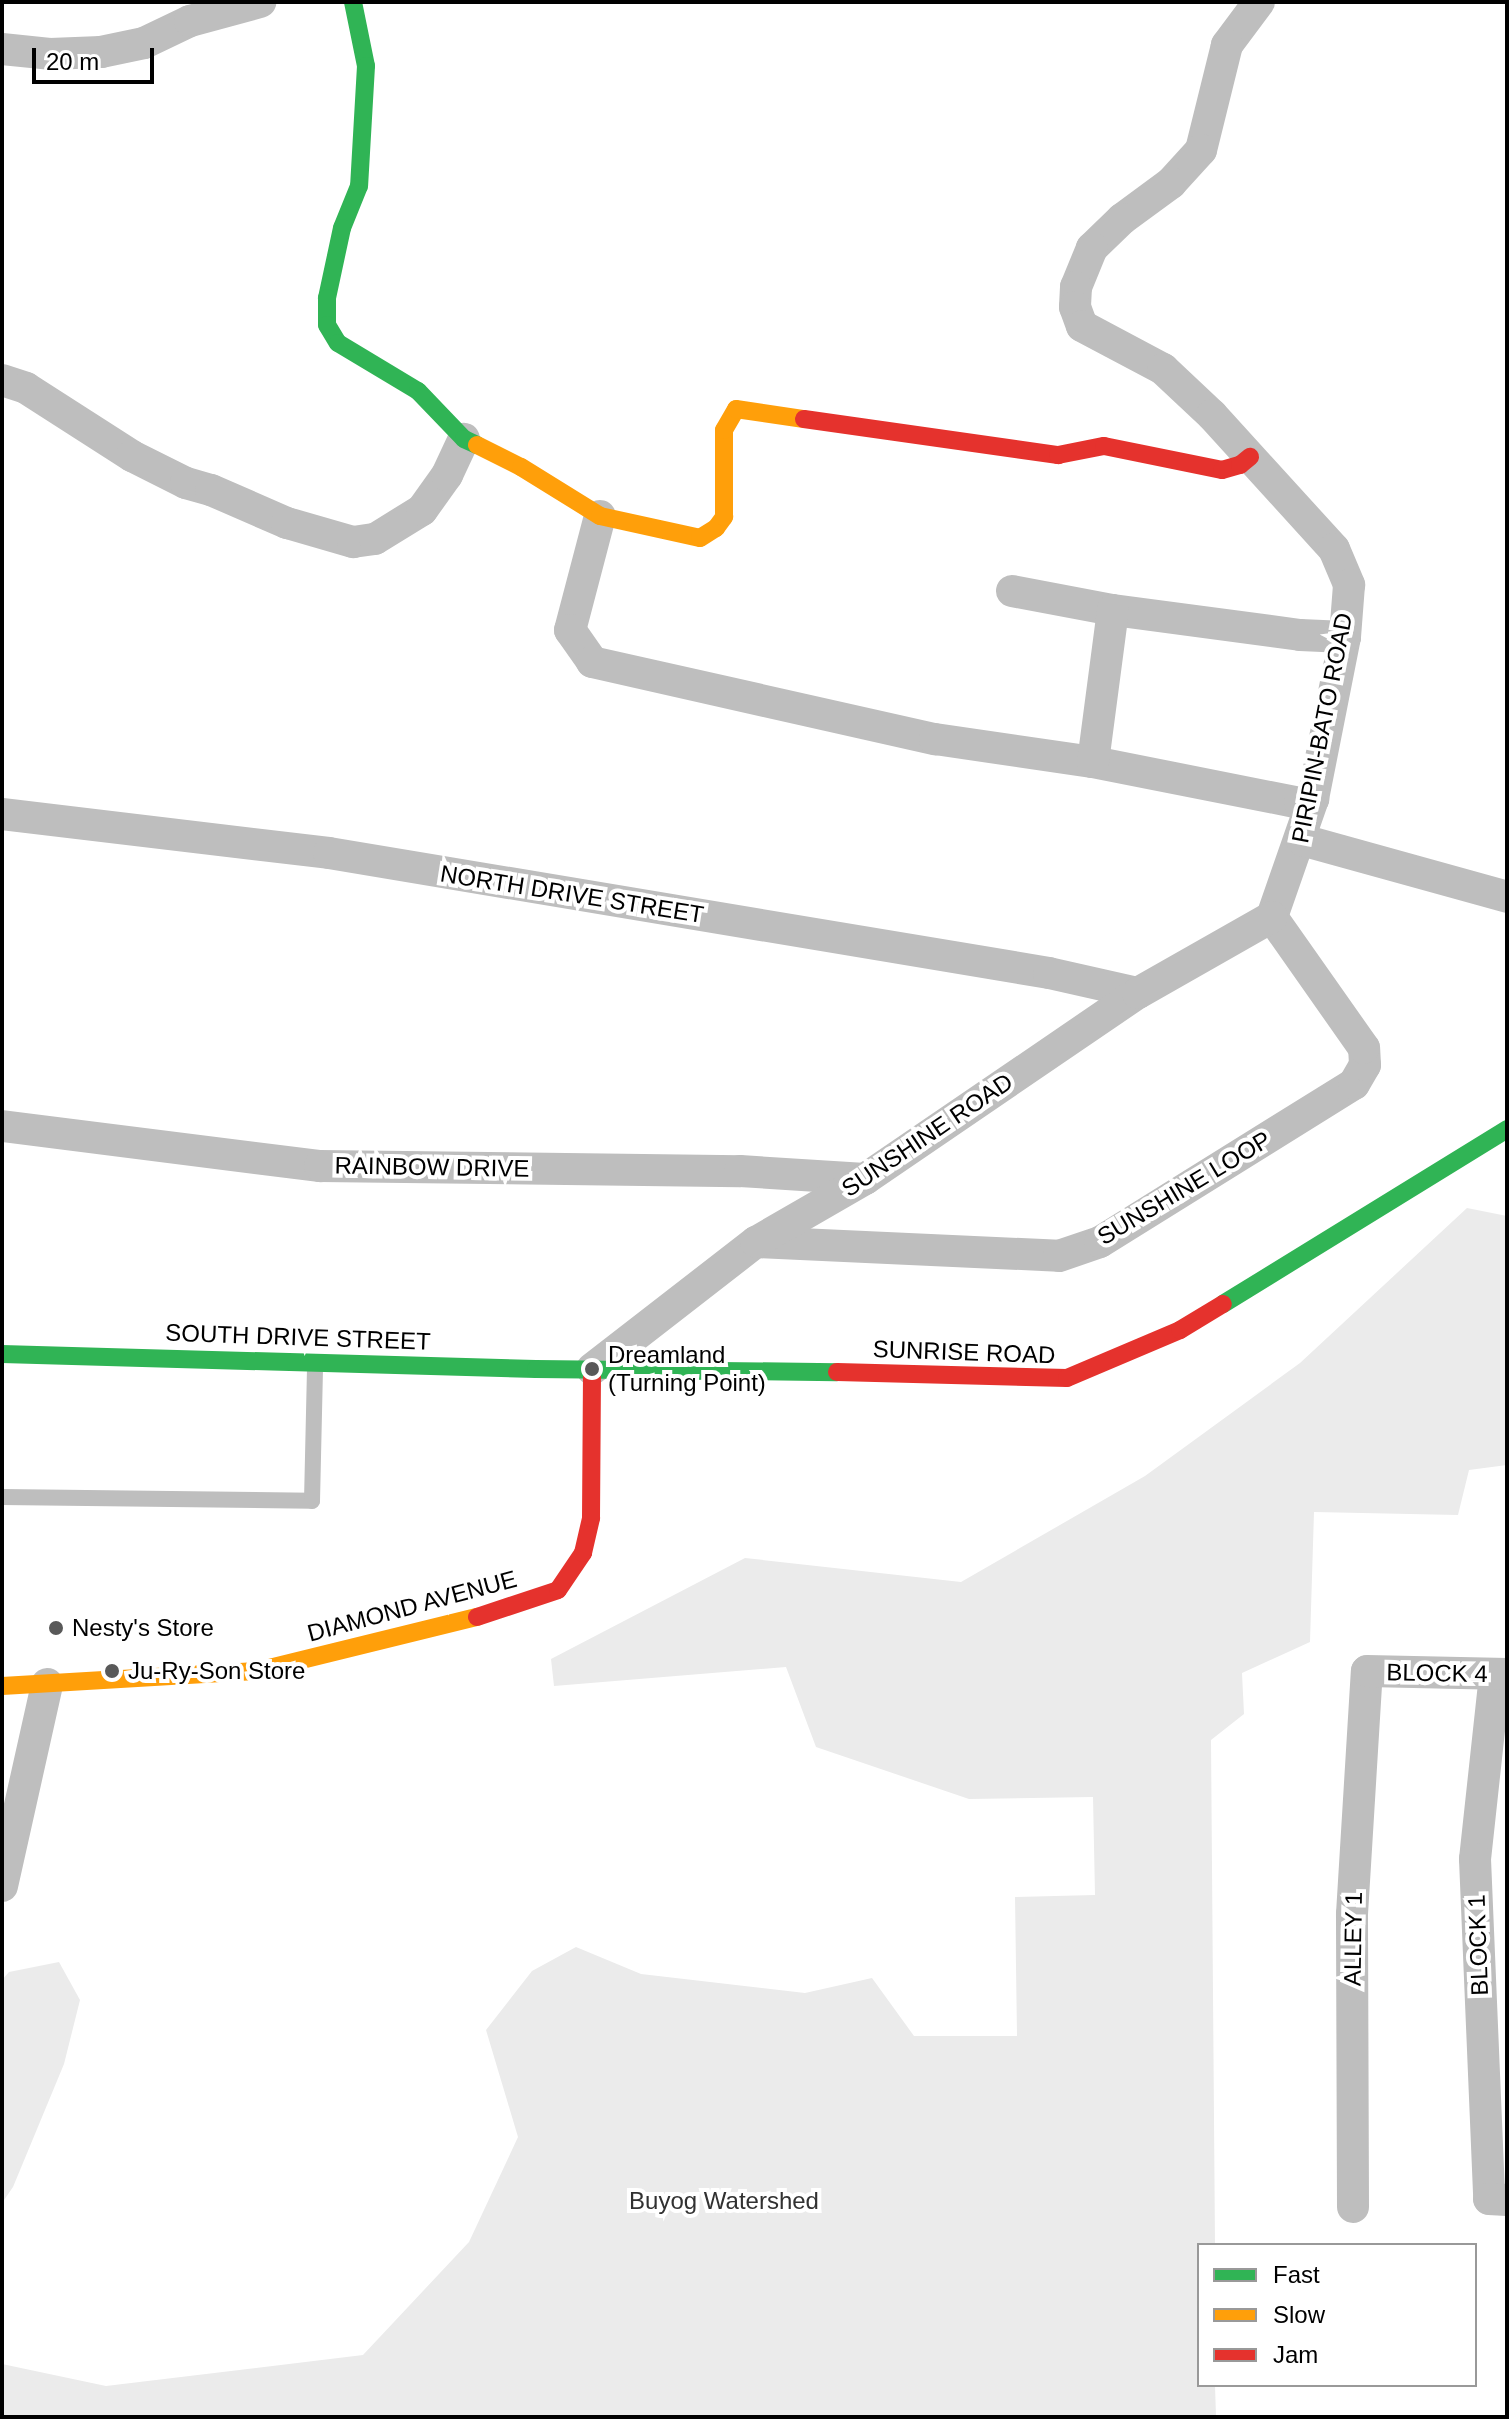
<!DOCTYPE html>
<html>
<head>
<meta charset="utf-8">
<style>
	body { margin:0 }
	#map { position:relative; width:1509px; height:2419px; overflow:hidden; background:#fff; font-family:Arial,sans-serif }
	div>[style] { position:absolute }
	.green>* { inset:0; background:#ebebeb }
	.lane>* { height:16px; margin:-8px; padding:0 8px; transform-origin:8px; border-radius:8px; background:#bebebe }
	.street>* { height:32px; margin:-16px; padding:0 16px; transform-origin:16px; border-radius:16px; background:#bebebe }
	.fast>* { height:18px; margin:-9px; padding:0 9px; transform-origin:9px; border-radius:9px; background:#30b455 }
	.slow>* { height:18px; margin:-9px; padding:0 9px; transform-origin:9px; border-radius:9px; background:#ff9f0a }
	.jam>* { height:18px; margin:-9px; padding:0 9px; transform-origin:9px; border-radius:9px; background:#e5322d }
	.dots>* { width:22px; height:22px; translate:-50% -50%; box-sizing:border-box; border:4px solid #fff; border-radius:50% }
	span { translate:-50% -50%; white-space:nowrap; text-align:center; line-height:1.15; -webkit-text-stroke:8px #fff; paint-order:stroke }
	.street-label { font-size:24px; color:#000 }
	.poi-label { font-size:24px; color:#000 }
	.left { translate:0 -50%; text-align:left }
	.park-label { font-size:24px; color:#313131 }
	.frame { position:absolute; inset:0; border:4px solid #000; pointer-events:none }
	.legend { position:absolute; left:1197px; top:2243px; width:280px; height:144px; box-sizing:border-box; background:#fff; border:2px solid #999; margin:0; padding:10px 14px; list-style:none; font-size:24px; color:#000 }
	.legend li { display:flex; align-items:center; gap:16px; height:40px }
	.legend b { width:40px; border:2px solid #999 }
	.scale { position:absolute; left:32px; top:48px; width:122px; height:36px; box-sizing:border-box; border:4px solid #000; border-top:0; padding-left:10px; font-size:24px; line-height:28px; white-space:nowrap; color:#000; -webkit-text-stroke:6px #fff; paint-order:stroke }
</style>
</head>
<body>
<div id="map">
	<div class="green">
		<div style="clip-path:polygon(1467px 1208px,1507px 1216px,1507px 1465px,1469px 1470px,1458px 1515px,1314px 1512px,1310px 1642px,1242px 1673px,1244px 1714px,1211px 1740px,1215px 2245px,1199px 2245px,1199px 2385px,1215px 2385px,1216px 2417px,2px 2417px,2px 2364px,106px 2386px,363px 2355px,469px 2242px,518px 2137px,486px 2030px,532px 1971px,576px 1947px,641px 1974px,805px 1993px,872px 1978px,914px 2036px,1017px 2036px,1015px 1897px,1095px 1895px,1093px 1797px,969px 1799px,816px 1747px,786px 1667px,554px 1686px,551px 1659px,745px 1558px,961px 1582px,1145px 1476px,1300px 1363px)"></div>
		<div style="clip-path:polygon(59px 1962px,80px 2000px,64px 2064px,13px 2187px,2px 2203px,2px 1980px,9px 1972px)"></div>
	</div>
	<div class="lane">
		<div style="left:2px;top:1497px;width:310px;rotate:0.7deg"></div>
		<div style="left:312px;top:1501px;width:136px;rotate:-88.7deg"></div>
	</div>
	<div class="street">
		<div style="left:1259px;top:2px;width:54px;rotate:126.7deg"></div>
		<div style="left:1227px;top:45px;width:108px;rotate:103.9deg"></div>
		<div style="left:1201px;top:150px;width:45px;rotate:132.3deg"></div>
		<div style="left:1171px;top:183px;width:61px;rotate:143.7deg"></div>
		<div style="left:1122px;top:219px;width:42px;rotate:136deg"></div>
		<div style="left:1092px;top:248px;width:42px;rotate:112.3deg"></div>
		<div style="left:1076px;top:287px;width:20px;rotate:93deg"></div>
		<div style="left:1075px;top:307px;width:20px;rotate:70deg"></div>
		<div style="left:1082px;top:326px;width:92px;rotate:28deg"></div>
		<div style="left:1163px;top:369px;width:67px;rotate:43.2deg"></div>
		<div style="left:1212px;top:415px;width:181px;rotate:47.7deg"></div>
		<div style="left:1334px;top:549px;width:39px;rotate:67deg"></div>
		<div style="left:1349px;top:585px;width:52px;rotate:94.4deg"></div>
		<div style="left:1345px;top:637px;width:165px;rotate:101.2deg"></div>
		<div style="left:1313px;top:799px;width:125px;rotate:109.2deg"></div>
		<div style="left:2px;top:49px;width:48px;rotate:5.9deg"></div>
		<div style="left:50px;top:54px;width:51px;rotate:-2.2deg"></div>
		<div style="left:101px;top:52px;width:44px;rotate:-11.8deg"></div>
		<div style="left:144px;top:43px;width:51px;rotate:-25.6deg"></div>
		<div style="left:190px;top:21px;width:73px;rotate:-15.2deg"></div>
		<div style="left:2px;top:380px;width:25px;rotate:18deg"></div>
		<div style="left:26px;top:388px;width:126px;rotate:32.7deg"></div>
		<div style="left:132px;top:456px;width:60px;rotate:26.6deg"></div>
		<div style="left:186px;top:483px;width:26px;rotate:16deg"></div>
		<div style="left:211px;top:490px;width:83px;rotate:23.5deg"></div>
		<div style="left:287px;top:523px;width:69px;rotate:16.1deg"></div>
		<div style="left:353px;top:542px;width:22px;rotate:-8deg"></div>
		<div style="left:375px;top:539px;width:55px;rotate:-31.7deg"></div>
		<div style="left:422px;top:510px;width:43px;rotate:-54.5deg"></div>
		<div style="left:447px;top:475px;width:40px;rotate:-65deg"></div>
		<div style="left:600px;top:516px;width:118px;rotate:104.7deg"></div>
		<div style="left:570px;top:630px;width:39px;rotate:55deg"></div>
		<div style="left:592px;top:662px;width:352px;rotate:12.7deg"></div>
		<div style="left:935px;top:739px;width:160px;rotate:8.3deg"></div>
		<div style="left:1093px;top:762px;width:211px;rotate:11.2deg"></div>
		<div style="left:1300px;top:803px;width:14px;rotate:-17deg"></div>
		<div style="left:1012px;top:591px;width:103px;rotate:10.7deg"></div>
		<div style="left:1113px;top:610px;width:189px;rotate:7.6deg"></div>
		<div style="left:1300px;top:635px;width:45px;rotate:2.5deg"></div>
		<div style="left:1093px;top:762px;width:153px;rotate:-82.5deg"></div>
		<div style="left:2px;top:814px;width:329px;rotate:6.8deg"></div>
		<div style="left:329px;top:853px;width:730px;rotate:9.46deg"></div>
		<div style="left:1049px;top:973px;width:91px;rotate:12.7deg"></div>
		<div style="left:1302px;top:840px;width:213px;rotate:15.5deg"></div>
		<div style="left:2px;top:1126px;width:321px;rotate:7.2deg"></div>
		<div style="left:320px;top:1166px;width:420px;rotate:0.7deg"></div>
		<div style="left:740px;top:1171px;width:125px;rotate:3.7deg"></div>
		<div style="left:756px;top:1242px;width:303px;rotate:2.6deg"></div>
		<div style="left:1059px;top:1256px;width:43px;rotate:-18.9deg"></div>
		<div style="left:1100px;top:1242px;width:299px;rotate:-31.9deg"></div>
		<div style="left:1354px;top:1084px;width:22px;rotate:-60deg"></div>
		<div style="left:1365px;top:1065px;width:17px;rotate:-93deg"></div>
		<div style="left:1364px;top:1048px;width:160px;rotate:-125.1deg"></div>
		<div style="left:592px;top:1369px;width:207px;rotate:-37.8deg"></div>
		<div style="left:756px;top:1242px;width:126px;rotate:-30deg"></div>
		<div style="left:865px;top:1179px;width:330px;rotate:-34.3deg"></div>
		<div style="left:1138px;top:993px;width:154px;rotate:-29.6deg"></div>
		<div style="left:1495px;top:1675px;width:185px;rotate:96.2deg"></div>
		<div style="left:1475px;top:1859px;width:340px;rotate:87.6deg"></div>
		<div style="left:1489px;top:2199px;width:18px;rotate:3deg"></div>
		<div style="left:2px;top:1886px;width:207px;rotate:-77.4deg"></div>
		<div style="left:1353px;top:2207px;width:293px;rotate:-90.2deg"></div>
		<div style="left:1352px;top:1914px;width:243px;rotate:-86.5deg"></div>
		<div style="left:1367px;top:1671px;width:140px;rotate:1.2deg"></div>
	</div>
	<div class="fast">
		<div style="left:353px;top:2px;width:65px;rotate:78.5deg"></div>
		<div style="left:366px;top:66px;width:120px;rotate:93.3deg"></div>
		<div style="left:359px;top:186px;width:45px;rotate:112deg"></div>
		<div style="left:342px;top:228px;width:72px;rotate:102.1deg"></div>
		<div style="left:327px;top:298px;width:27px;rotate:90deg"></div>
		<div style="left:327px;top:325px;width:21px;rotate:59deg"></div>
		<div style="left:338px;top:343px;width:93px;rotate:31deg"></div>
		<div style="left:418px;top:391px;width:66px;rotate:46.2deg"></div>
		<div style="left:464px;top:439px;width:14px;rotate:25deg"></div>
		<div style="left:1223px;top:1304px;width:334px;rotate:-31.6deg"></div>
		<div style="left:2px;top:1354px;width:534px;rotate:1.61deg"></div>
		<div style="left:536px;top:1369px;width:301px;rotate:0.6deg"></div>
	</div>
	<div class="slow">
		<div style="left:477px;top:445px;width:49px;rotate:26.6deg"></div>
		<div style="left:521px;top:467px;width:93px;rotate:31.8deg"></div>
		<div style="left:600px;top:516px;width:102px;rotate:12.4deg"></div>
		<div style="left:700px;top:538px;width:19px;rotate:-32deg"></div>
		<div style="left:716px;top:528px;width:14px;rotate:-54deg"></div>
		<div style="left:724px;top:517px;width:87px;rotate:-90deg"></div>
		<div style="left:724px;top:430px;width:24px;rotate:-60deg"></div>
		<div style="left:736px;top:409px;width:69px;rotate:8.4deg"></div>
		<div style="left:2px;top:1686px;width:255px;rotate:-3.4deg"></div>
		<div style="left:257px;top:1671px;width:227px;rotate:-13.8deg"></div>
	</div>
	<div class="jam">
		<div style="left:804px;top:419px;width:257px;rotate:8.1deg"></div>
		<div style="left:1058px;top:455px;width:47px;rotate:-11.1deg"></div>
		<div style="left:1104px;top:446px;width:120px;rotate:11.5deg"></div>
		<div style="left:1222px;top:470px;width:19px;rotate:-16deg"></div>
		<div style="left:1240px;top:465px;width:13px;rotate:-39deg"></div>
		<div style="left:837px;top:1372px;width:230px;rotate:1.5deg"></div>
		<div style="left:1067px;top:1378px;width:123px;rotate:-23deg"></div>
		<div style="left:1180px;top:1330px;width:50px;rotate:-31.2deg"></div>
		<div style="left:477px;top:1617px;width:85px;rotate:-18.4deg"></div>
		<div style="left:558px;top:1590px;width:45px;rotate:-56deg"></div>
		<div style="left:583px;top:1553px;width:36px;rotate:-77deg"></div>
		<div style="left:591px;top:1518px;width:149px;rotate:-89.6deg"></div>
	</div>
	<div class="dots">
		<div style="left:592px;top:1369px;background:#595959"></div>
		<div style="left:56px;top:1628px;background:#595959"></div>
		<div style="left:112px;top:1671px;background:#595959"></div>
	</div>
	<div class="street-label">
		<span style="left:1322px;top:728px;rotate:-79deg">PIRIPIN-BATO ROAD</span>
		<span style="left:572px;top:894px;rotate:9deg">NORTH DRIVE STREET</span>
		<span style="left:927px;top:1135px;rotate:-34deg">SUNSHINE ROAD</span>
		<span style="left:432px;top:1167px;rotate:1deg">RAINBOW DRIVE</span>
		<span style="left:1184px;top:1188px;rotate:-31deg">SUNSHINE LOOP</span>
		<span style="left:298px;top:1337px;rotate:2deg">SOUTH DRIVE STREET</span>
		<span style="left:964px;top:1352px;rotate:2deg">SUNRISE ROAD</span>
		<span style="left:412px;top:1606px;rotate:-15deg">DIAMOND AVENUE</span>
		<span style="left:1437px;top:1673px;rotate:1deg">BLOCK 4</span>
		<span style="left:1353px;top:1939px;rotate:-89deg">ALLEY 1</span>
		<span style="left:1478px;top:1945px;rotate:-92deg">BLOCK 1</span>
	</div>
	<div class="poi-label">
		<span class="left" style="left:608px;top:1369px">Dreamland<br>(Turning Point)</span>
		<span class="left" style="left:72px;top:1628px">Nesty's Store</span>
		<span class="left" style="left:128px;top:1671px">Ju-Ry-Son Store</span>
	</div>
	<div class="park-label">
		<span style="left:724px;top:2201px">Buyog Watershed</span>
	</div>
	<div class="frame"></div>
	<ul class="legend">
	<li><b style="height:10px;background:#30b455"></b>Fast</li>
	<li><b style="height:10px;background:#ff9f0a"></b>Slow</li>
	<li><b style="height:10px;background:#e5322d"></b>Jam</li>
	</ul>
	<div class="scale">20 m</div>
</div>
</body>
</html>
